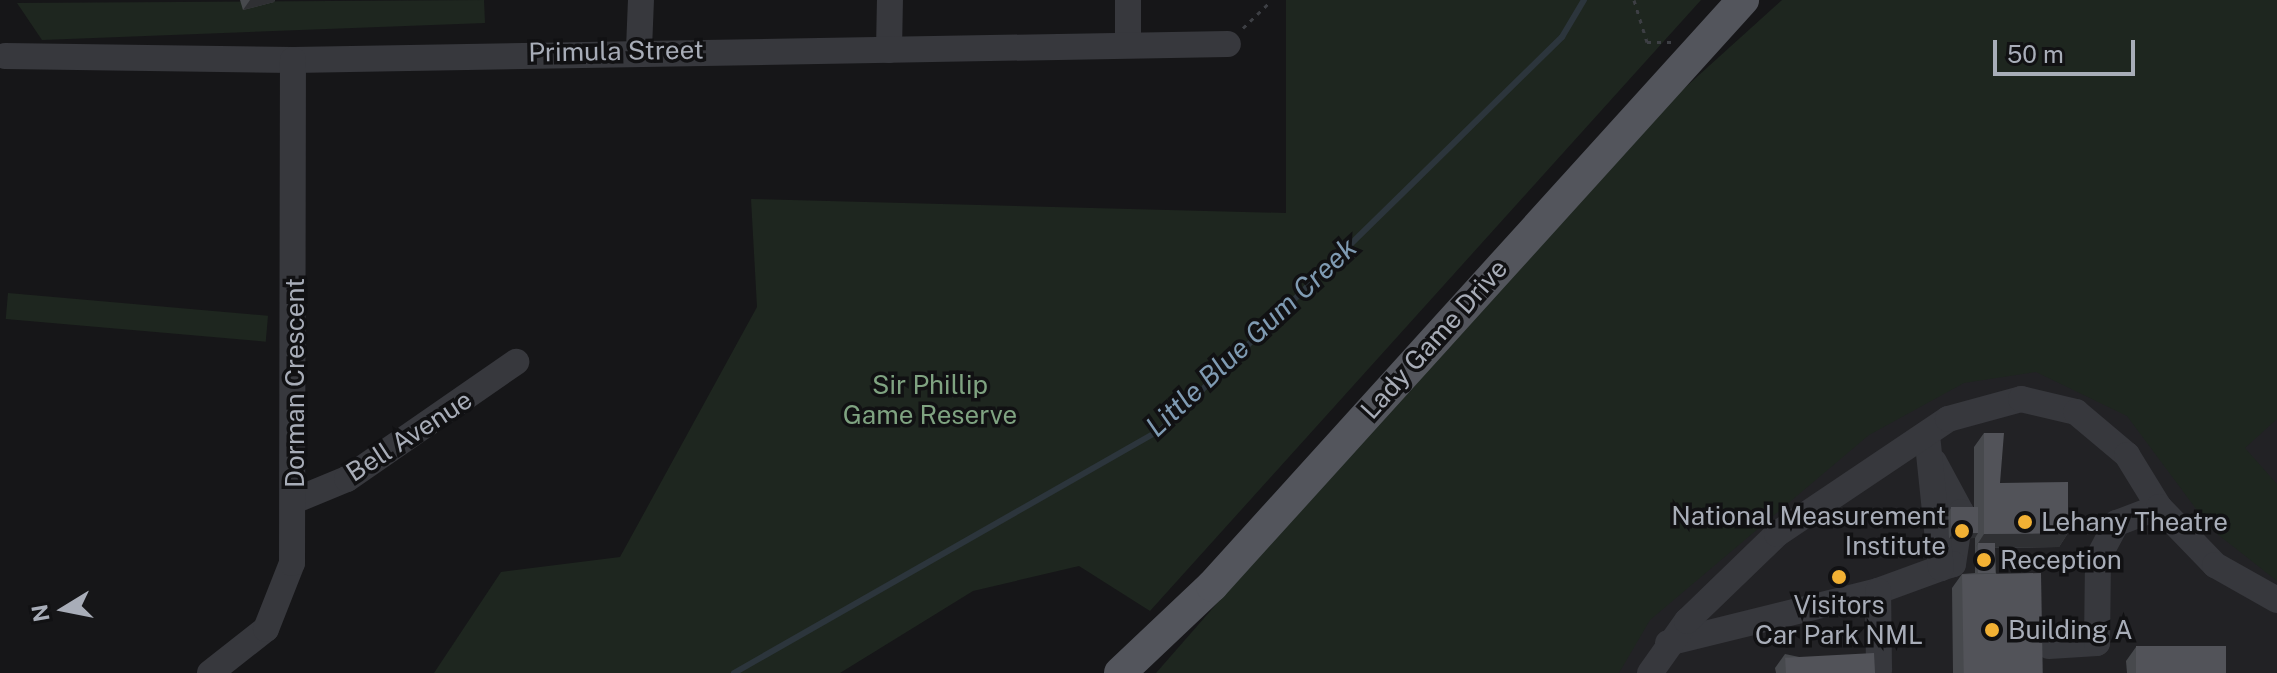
<!DOCTYPE html>
<html>
<head>
<meta charset="utf-8">
<style>
	body { margin:0 }
	#map { position:relative; width:2277px; height:673px; overflow:hidden; background:#161618; font-family:"Public Sans",sans-serif }
	div>[style] { position:absolute }
	.built>* { inset:0; background:#222225 }
	.green>* { inset:0; background:#1e261f; transform-origin:0 0 }
	.stream>* { height:6px; margin:-3px; padding:0 3px; transform-origin:3px; border-radius:3px; background:#2c353c }
	.path>* { height:3px; margin-top:-1.5px; transform-origin:0; background:repeating-linear-gradient(90deg,#3d3f44 0 4px,transparent 0 10px) }
	.minor>* { height:26px; margin:-13px; padding:0 13px; transform-origin:13px; border-radius:13px; background:#37383d }
	.major>* { height:32px; margin:-16px; padding:0 16px; transform-origin:16px; border-radius:16px; background:#53555c }
	.wall>* { inset:0; background:#47494d }
	.shaded-wall>* { inset:0; background:#2f3033 }
	.building>* { inset:0; background:#525359; transform-origin:0 0 }
	.dots>* { width:22px; height:22px; translate:-50% -50%; box-sizing:border-box; border:4px solid #111113; border-radius:50% }
	span { translate:-50% -50%; white-space:nowrap; text-align:center; line-height:1.15; -webkit-text-stroke:7px #111113; paint-order:stroke }
	.street-label { font-size:26px; color:#a8adb8 }
	.park-label { font-size:26px; color:#7fa381 }
	.poi-label { font-size:26px; color:#a8adb8 }
	.right { translate:-100% -50%; text-align:right }
	.left { translate:0 -50%; text-align:left }
	.water-label { font-size:28px; color:#7f9bb3; font-style:italic }
	.north { position:absolute; left:24px; top:569px; width:80px; height:80px; -webkit-text-stroke:6px #111113; paint-order:stroke; rotate:260deg; font-size:22px; font-weight:700; line-height:32px; text-align:center; color:#a8adb8 }
	.north::after { content:''; display:block; margin:auto; width:28px; height:36px; background:#a8adb8; clip-path:polygon(50% 0,100% 100%,50% 72%,0 100%) }
	.scale { position:absolute; left:1993px; top:40px; width:142px; height:36px; box-sizing:border-box; border:4px solid #a8adb8; border-top:0; padding-left:10px; font-size:24px; line-height:28px; white-space:nowrap; color:#a8adb8; -webkit-text-stroke:6px #111113; paint-order:stroke }
</style>
</head>
<body>
<div id="map">
	<div class="built">
		<div style="clip-path:polygon(2277px 248px,2277px 673px,1171px 673px)"></div>
	</div>
	<div class="green">
		<div style="clip-path:polygon(484px 0,485px 23px,42px 40px,17px 3px)"></div>
		<div style="clip-path:polygon(1286px 0,1701px 0,1150px 611px,1079px 566px,973px 591px,840px 673px,434px 673px,501px 572px,620px 557px,757px 307px,751px 199px,1286px 213px)"></div>
		<div style="clip-path:polygon(1782px 0,2277px 0,2277px 419px,2245px 448px,2277px 484px,2277px 581px,2211px 529px,2127px 416px,2036px 372px,1964px 383px,1869px 435px,1650px 620px,1619px 673px,1156px 673px,1605px 160px)"></div>
		<div style="left:8px;top:293px;width:261px;height:26px;rotate:5deg"></div>
	</div>
	<div class="stream">
		<div style="left:734px;top:673px;width:494px;rotate:-29.7deg"></div>
		<div style="left:1163px;top:428px;width:559px;rotate:-44.42deg"></div>
		<div style="left:1562px;top:37px;width:43px;rotate:-59.3deg"></div>
	</div>
	<div class="path">
		<div style="left:1634px;top:0;width:44px;rotate:72.8deg"></div>
		<div style="left:1647px;top:42px;width:24px"></div>
		<div style="left:1243px;top:28px;width:40px;rotate:-44deg"></div>
	</div>
	<div class="minor">
		<div style="left:1128px;top:0;width:45px;rotate:90deg"></div>
		<div style="left:639px;top:49px;width:49px;rotate:-87.7deg"></div>
		<div style="left:889px;top:50px;width:50px;rotate:-88.9deg"></div>
		<div style="left:5px;top:56px;width:288px;rotate:0.8deg"></div>
		<div style="left:293px;top:60px;width:935px;rotate:-0.98deg"></div>
		<div style="left:1934px;top:462px;width:57px;rotate:61.6deg"></div>
		<div style="left:1961px;top:512px;width:53px;rotate:98.7deg"></div>
		<div style="left:1953px;top:564px;width:13px;rotate:162deg"></div>
		<div style="left:296px;top:500px;width:55px;rotate:-22.4deg"></div>
		<div style="left:347px;top:479px;width:206px;rotate:-34.7deg"></div>
		<div style="left:1668px;top:643px;width:216px;rotate:-13.9deg"></div>
		<div style="left:1878px;top:591px;width:67px;rotate:-20.1deg"></div>
		<div style="left:1941px;top:568px;width:135px;rotate:-96deg"></div>
		<div style="left:2049px;top:646px;width:48px;rotate:-3.6deg"></div>
		<div style="left:2097px;top:643px;width:85px;rotate:-89.3deg"></div>
		<div style="left:2098px;top:558px;width:40px;rotate:-62deg"></div>
		<div style="left:2117px;top:523px;width:45px;rotate:-20.9deg"></div>
		<div style="left:210px;top:673px;width:71px;rotate:-38.2deg"></div>
		<div style="left:266px;top:629px;width:71px;rotate:-68.5deg"></div>
		<div style="left:292px;top:563px;width:503px;rotate:-89.89deg"></div>
		<div style="left:1650px;top:673px;width:64px;rotate:-54.6deg"></div>
		<div style="left:1687px;top:621px;width:125px;rotate:-44deg"></div>
		<div style="left:1777px;top:534px;width:206px;rotate:-33.9deg"></div>
		<div style="left:1948px;top:419px;width:76px;rotate:-15.3deg"></div>
		<div style="left:2021px;top:399px;width:57px;rotate:13.3deg"></div>
		<div style="left:2076px;top:412px;width:67px;rotate:40.1deg"></div>
		<div style="left:2127px;top:455px;width:61px;rotate:58.4deg"></div>
		<div style="left:2159px;top:507px;width:81px;rotate:46deg"></div>
		<div style="left:2215px;top:565px;width:71px;rotate:29.4deg"></div>
		<div style="left:1870px;top:673px;width:10px;rotate:-24deg"></div>
		<div style="left:1879px;top:669px;width:78px;rotate:-90.7deg"></div>
	</div>
	<div class="major">
		<div style="left:1120px;top:673px;width:127px;rotate:-43.4deg"></div>
		<div style="left:1212px;top:586px;width:791px;rotate:-47.82deg"></div>
	</div>
	<div class="wall">
		<div style="clip-path:polygon(240px 0,275px 0,274px 2px,243px 10px)"></div>
		<div style="clip-path:polygon(1984px 433px,2000px 483px,2068px 533px,2059px 547px,1995px 548px,1996px 573px,2042px 673px,1953px 673px,1952px 588px,1962px 574px,1975px 573px,1975px 538px,1949px 539px,1948px 513px,1951px 508px,1974px 507px,1974px 447px)"></div>
		<div style="clip-path:polygon(2136px 647px,2226px 673px,2127px 673px,2126px 661px)"></div>
		<div style="clip-path:polygon(1785px 654px,1875px 673px,1776px 673px,1775px 668px)"></div>
	</div>
	<div class="shaded-wall">
		<div style="clip-path:polygon(250px 0,275px 0,274px 2px,243px 10px)"></div>
		<div style="clip-path:polygon(1978px 533px,1975px 538px,1949px 539px,1952px 534px)"></div>
		<div style="clip-path:polygon(2068px 533px,2059px 547px,1978px 548px,1978px 543px,1975px 548px,1984px 534px)"></div>
	</div>
	<div class="building">
		<div style="clip-path:polygon(1984px 433px,2004px 433px,2000px 483px,2068px 482px,2068px 533px,1984px 534px)"></div>
		<div style="left:1978px;top:507px;width:26px;height:27px;rotate:90deg"></div>
		<div style="left:1978px;top:543px;width:17px;height:30px"></div>
		<div style="left:2041px;top:573px;width:100px;height:79px;rotate:89deg"></div>
		<div style="left:2226px;top:646px;width:27px;height:90px;rotate:90deg"></div>
		<div style="left:1874px;top:653px;width:20px;height:89px;rotate:87deg"></div>
	</div>
	<div class="dots">
		<div style="left:2025px;top:522px;background:#f2b134"></div>
		<div style="left:1962px;top:531px;background:#f2b134"></div>
		<div style="left:1984px;top:560px;background:#f2b134"></div>
		<div style="left:1839px;top:577px;background:#f2b134"></div>
		<div style="left:1992px;top:630px;background:#f2b134"></div>
	</div>
	<div class="street-label">
		<span style="left:616px;top:51px;rotate:-1deg">Primula Street</span>
		<span style="left:1434px;top:339px;rotate:-48deg">Lady Game Drive</span>
		<span style="left:295px;top:383px;rotate:-90deg">Dorman Crescent</span>
		<span style="left:409px;top:436px;rotate:-33deg">Bell Avenue</span>
	</div>
	<div class="park-label">
		<span style="left:930px;top:400px">Sir Phillip<br>Game Reserve</span>
	</div>
	<div class="poi-label">
		<span class="right" style="left:1946px;top:531px">National Measurement<br>Institute</span>
		<span class="left" style="left:2041px;top:522px">Lehany Theatre</span>
		<span class="left" style="left:2000px;top:560px">Reception</span>
		<span style="left:1839px;top:620px">Visitors<br>Car Park NML</span>
		<span class="left" style="left:2008px;top:630px">Building A</span>
	</div>
	<div class="water-label">
		<span style="left:1251px;top:337px;rotate:-43deg">Little Blue Gum Creek</span>
	</div>
	<div class="north">N</div>
	<div class="scale">50 m</div>
</div>
</body>
</html>
